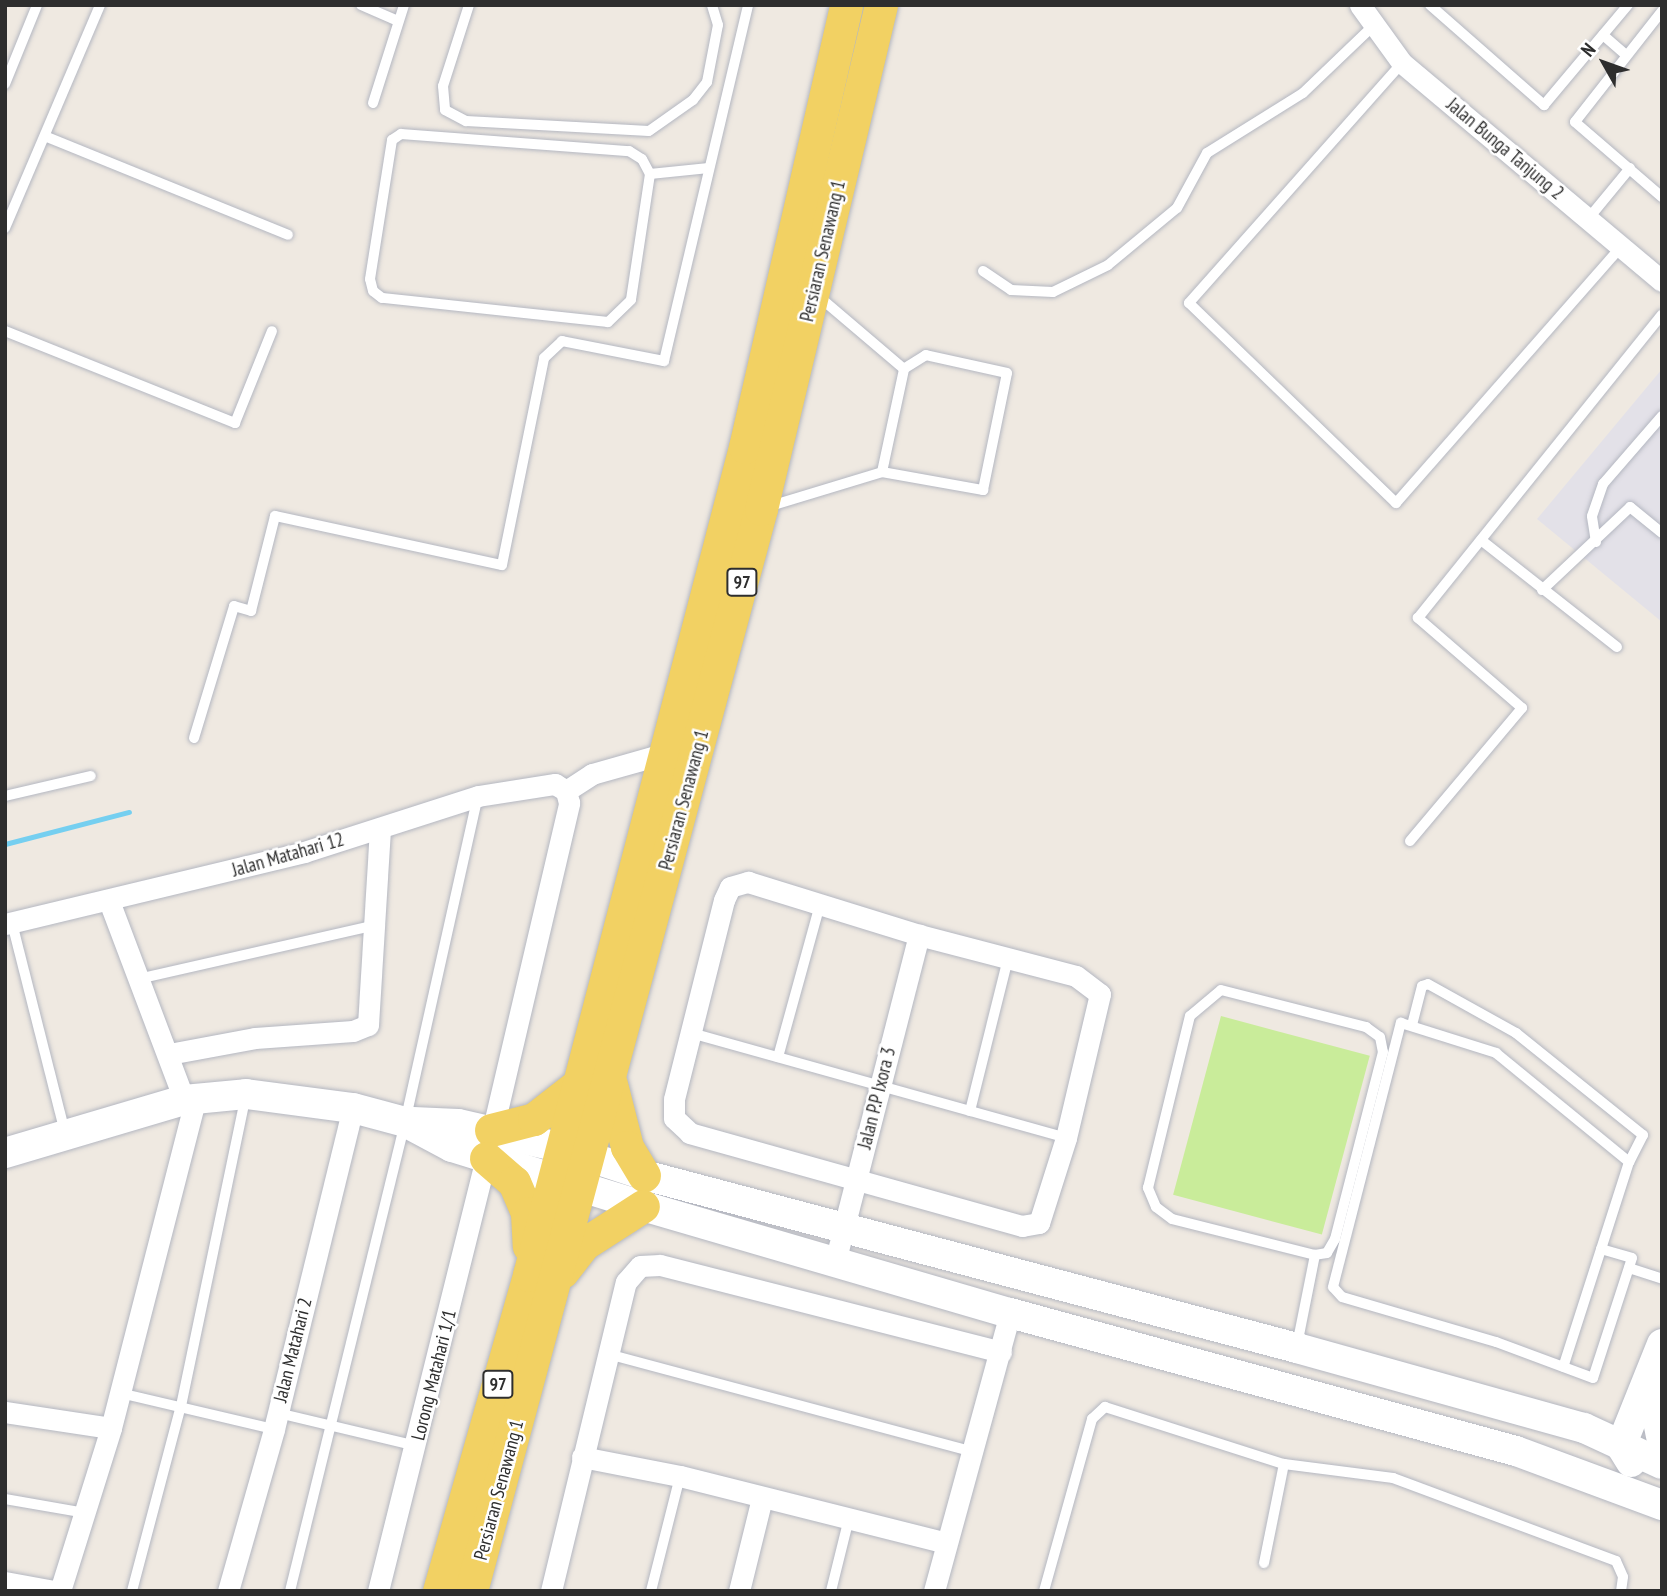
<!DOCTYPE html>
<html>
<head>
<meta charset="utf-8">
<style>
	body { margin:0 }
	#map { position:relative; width:1667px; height:1596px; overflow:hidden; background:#efe9e1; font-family:"PT Sans Narrow",sans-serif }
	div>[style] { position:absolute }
	.industrial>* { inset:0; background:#e3e1e8 }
	.pitch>* { inset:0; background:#c9ec9a; transform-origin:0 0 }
	.stream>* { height:5px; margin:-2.5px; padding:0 2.5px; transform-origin:2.5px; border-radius:2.5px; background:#75cff0 }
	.roads { filter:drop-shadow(0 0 2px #b4b7c1) drop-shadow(0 0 2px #b4b7c1) }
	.lane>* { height:10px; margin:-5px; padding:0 5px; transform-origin:5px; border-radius:5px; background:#fff }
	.street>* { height:21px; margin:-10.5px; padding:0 10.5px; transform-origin:10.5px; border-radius:10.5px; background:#fff }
	.secondary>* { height:30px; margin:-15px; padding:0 15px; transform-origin:15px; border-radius:15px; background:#fff }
	.primary>* { height:33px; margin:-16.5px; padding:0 16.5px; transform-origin:16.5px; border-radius:16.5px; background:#f2d163 }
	span { translate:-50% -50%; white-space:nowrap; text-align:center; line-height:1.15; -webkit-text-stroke:5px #fff; paint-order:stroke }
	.shield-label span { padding:2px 5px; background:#fff; border:2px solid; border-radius:5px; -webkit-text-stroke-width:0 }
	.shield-label { font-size:18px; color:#2e2e2e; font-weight:700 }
	.street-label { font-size:19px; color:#2e2e2e }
	.frame { position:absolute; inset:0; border:7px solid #2e2e2e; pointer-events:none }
	.north { position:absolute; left:1569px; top:28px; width:70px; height:70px; -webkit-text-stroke:5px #fff; paint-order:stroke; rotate:310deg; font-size:19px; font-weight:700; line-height:28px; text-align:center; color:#2e2e2e }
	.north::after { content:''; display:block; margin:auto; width:24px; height:32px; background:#2e2e2e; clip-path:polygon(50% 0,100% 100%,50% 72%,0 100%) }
</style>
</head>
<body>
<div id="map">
	<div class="industrial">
		<div style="clip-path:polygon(1662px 369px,1662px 622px,1537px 519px)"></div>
	</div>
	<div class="pitch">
		<div style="left:1221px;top:1016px;width:154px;height:185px;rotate:15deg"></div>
	</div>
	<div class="stream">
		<div style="left:5px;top:844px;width:128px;rotate:-14.5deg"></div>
	</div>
	<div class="roads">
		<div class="lane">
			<div style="left:361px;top:5px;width:40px;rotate:23.4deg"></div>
			<div style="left:469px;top:5px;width:85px;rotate:107.8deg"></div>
			<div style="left:443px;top:86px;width:24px;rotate:85deg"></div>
			<div style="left:445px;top:110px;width:24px;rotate:28deg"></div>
			<div style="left:466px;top:121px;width:183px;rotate:3.1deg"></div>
			<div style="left:649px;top:131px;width:54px;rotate:-35.2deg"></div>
			<div style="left:693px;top:100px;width:23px;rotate:-52deg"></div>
			<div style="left:707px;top:82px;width:58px;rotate:-79.1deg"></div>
			<div style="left:718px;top:25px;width:21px;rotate:-107deg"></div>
			<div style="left:1430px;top:5px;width:152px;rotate:41.3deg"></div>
			<div style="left:1544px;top:105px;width:131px;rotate:-50deg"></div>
			<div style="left:1662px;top:11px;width:141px;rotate:128.1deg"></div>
			<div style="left:1575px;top:122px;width:115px;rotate:40.8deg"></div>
			<div style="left:1603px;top:35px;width:29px;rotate:41deg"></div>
			<div style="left:1402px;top:63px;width:321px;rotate:131.6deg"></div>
			<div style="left:1189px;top:303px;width:288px;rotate:44deg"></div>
			<div style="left:1396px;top:503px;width:339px;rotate:-48.7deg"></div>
			<div style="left:5px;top:84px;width:85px;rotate:-67.9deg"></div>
			<div style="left:373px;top:103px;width:103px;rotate:-72.4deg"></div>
			<div style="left:401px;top:134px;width:229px;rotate:4.3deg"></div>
			<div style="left:629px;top:151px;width:15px;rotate:32deg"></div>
			<div style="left:642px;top:159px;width:17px;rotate:62deg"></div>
			<div style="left:650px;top:174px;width:127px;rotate:98.6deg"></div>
			<div style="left:631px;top:300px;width:32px;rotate:136deg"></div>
			<div style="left:608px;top:322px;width:227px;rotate:-173.9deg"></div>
			<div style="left:382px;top:298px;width:11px;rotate:-142deg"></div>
			<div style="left:373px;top:291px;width:12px;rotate:-104deg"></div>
			<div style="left:370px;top:279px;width:141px;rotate:-81deg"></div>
			<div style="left:392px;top:140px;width:11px;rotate:-34deg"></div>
			<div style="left:47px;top:137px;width:260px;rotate:22.1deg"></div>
			<div style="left:650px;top:174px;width:59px;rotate:-5.8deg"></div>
			<div style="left:1588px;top:219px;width:66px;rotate:-50.5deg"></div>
			<div style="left:5px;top:228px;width:242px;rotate:-66.9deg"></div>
			<div style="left:983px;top:271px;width:34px;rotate:34deg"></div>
			<div style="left:1011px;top:290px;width:42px;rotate:2.7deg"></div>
			<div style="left:1053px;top:292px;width:61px;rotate:-26.1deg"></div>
			<div style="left:1108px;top:265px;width:89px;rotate:-39.6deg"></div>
			<div style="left:1177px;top:208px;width:63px;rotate:-61.4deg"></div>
			<div style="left:1207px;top:153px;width:113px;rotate:-32deg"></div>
			<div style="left:1303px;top:93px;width:97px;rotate:-43.7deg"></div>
			<div style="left:5px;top:331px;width:248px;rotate:21.8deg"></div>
			<div style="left:235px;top:423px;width:99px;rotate:-68.1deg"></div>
			<div style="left:882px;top:472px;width:103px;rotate:10.1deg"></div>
			<div style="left:983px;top:490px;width:119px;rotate:-78.4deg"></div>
			<div style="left:1007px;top:373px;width:83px;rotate:-167.5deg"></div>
			<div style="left:926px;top:355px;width:26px;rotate:148deg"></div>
			<div style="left:767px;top:507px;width:120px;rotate:-16.9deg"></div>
			<div style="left:882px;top:472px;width:105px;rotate:-77.9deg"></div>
			<div style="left:904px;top:369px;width:116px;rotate:-139.6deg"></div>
			<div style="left:1481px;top:540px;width:173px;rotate:38.2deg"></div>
			<div style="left:1596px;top:542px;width:26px;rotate:-99deg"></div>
			<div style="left:1592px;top:516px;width:34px;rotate:-71deg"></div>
			<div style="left:1603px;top:484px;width:90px;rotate:-49.1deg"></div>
			<div style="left:1542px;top:590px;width:121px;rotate:-43.3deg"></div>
			<div style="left:1630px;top:507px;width:41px;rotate:39.1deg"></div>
			<div style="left:194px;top:738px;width:138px;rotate:-73.1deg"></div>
			<div style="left:234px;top:606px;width:18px;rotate:16deg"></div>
			<div style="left:251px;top:611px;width:98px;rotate:-75.8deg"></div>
			<div style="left:275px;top:516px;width:232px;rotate:12.2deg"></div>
			<div style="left:502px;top:565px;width:211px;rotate:-78.5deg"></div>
			<div style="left:544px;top:358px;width:25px;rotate:-43deg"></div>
			<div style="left:562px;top:341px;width:104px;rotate:11.1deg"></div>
			<div style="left:664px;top:361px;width:366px;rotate:-76.7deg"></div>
			<div style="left:5px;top:796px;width:88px;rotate:-13.1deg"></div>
			<div style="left:1410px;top:841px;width:174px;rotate:-49.9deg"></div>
			<div style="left:1522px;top:708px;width:138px;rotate:-139.1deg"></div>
			<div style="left:1418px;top:618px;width:389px;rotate:-51.2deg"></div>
			<div style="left:12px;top:923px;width:216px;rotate:75.8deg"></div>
			<div style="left:138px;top:979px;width:243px;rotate:-12.8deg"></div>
			<div style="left:1412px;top:1025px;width:40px;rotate:-75.6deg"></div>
			<div style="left:1422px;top:986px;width:6px;rotate:-18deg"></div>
			<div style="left:1428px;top:984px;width:101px;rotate:29.1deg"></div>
			<div style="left:1516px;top:1033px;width:163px;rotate:38.8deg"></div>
			<div style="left:1643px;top:1135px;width:30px;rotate:117deg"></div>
			<div style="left:1629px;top:1162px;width:215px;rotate:107.8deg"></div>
			<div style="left:691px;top:1033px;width:389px;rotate:15.6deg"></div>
			<div style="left:778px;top:1057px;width:159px;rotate:-74.6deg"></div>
			<div style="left:970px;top:1111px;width:157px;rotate:-76deg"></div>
			<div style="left:1601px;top:1249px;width:32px;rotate:16deg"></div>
			<div style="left:1632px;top:1258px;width:126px;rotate:108deg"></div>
			<div style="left:1593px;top:1378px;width:103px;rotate:-159.6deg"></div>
			<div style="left:1496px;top:1342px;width:160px;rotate:-163.7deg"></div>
			<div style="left:1342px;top:1297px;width:13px;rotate:-132deg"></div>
			<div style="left:1333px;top:1287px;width:273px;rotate:-75.6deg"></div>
			<div style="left:1401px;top:1023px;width:100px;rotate:17.5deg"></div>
			<div style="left:1496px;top:1053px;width:172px;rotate:39.3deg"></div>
			<div style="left:1629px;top:1268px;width:35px;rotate:18deg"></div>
			<div style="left:1297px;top:1345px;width:92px;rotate:-78.7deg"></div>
			<div style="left:1315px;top:1255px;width:147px;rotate:-165.9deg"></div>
			<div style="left:1172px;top:1219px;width:20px;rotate:-143deg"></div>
			<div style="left:1156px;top:1207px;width:21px;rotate:-113deg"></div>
			<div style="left:1148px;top:1188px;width:177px;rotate:-76.3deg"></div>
			<div style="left:1190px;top:1016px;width:40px;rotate:-40deg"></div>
			<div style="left:1221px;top:990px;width:150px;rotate:14.3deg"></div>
			<div style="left:1366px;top:1027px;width:17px;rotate:36deg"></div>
			<div style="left:1380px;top:1037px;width:15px;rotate:79deg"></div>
			<div style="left:1383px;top:1052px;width:193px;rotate:104.4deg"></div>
			<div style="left:1335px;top:1239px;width:16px;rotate:120deg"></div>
			<div style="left:1327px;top:1253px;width:12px;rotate:171deg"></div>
			<div style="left:608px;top:1354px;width:378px;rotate:15deg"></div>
			<div style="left:120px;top:1393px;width:158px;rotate:13.2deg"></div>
			<div style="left:278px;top:1413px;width:143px;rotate:13.4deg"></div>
			<div style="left:5px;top:1499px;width:81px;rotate:9.9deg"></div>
			<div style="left:1264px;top:1563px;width:101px;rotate:-78.6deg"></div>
			<div style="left:132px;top:1591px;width:191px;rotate:-75.2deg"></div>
			<div style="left:181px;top:1406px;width:317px;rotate:-78.2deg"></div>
			<div style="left:290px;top:1591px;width:483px;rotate:-76.2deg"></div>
			<div style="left:405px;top:1122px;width:334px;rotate:-77.4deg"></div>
			<div style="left:651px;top:1591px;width:119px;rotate:-75.8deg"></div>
			<div style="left:831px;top:1591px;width:75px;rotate:-76.1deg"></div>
			<div style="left:1044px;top:1591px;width:179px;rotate:-74.4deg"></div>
			<div style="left:1092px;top:1419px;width:18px;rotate:-43deg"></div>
			<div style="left:1105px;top:1407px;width:188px;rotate:17.7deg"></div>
			<div style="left:1284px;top:1464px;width:110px;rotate:7.3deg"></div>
			<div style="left:1393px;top:1478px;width:238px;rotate:20.4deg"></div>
			<div style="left:1616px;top:1561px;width:17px;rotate:66deg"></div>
			<div style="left:1623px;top:1577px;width:14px;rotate:98deg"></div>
		</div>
		<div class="street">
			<div style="left:1360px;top:5px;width:72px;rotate:54.1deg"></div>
			<div style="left:1402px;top:63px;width:339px;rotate:40deg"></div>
			<div style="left:566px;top:791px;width:31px;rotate:-33deg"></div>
			<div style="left:592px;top:774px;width:74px;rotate:-15.7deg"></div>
			<div style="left:748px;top:882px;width:179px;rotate:17.2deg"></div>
			<div style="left:919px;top:935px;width:162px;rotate:14.6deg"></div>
			<div style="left:1076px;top:976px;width:30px;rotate:37deg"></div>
			<div style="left:1100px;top:994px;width:148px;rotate:103.3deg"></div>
			<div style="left:1066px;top:1138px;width:89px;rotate:107.6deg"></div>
			<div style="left:1039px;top:1223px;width:17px;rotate:170deg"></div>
			<div style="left:1022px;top:1226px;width:345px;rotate:-164.4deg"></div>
			<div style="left:690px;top:1133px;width:22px;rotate:-137deg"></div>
			<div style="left:674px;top:1118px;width:19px;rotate:-90deg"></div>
			<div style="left:674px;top:1099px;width:205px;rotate:-75.9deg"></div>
			<div style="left:724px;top:900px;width:14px;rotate:-65deg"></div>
			<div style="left:730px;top:887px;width:19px;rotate:-16deg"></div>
			<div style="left:109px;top:901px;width:213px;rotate:69.3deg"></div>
			<div style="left:5px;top:924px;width:308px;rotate:-13.5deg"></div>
			<div style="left:304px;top:852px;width:183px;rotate:-17.8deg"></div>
			<div style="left:478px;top:796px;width:78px;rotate:-8.9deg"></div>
			<div style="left:555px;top:784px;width:13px;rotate:32deg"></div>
			<div style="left:169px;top:1054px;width:87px;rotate:-10.5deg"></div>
			<div style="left:255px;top:1038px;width:98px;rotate:-4.1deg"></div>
			<div style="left:353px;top:1031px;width:16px;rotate:-22deg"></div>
			<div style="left:368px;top:1025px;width:197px;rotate:-86.5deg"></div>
			<div style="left:835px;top:1262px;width:338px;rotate:-75.6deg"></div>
			<div style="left:5px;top:1412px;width:107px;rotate:8.6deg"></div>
			<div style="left:582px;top:1457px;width:100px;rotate:11deg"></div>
			<div style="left:680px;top:1476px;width:274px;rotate:14.1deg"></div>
			<div style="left:5px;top:1582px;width:50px;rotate:10.4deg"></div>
			<div style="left:60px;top:1591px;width:171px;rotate:-72.6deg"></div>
			<div style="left:111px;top:1428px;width:339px;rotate:-75.6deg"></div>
			<div style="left:228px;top:1591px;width:168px;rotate:-74.1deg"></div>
			<div style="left:274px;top:1429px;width:331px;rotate:-76.2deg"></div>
			<div style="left:378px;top:1591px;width:446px;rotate:-76deg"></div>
			<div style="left:486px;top:1158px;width:365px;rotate:-76.8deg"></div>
			<div style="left:569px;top:803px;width:12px;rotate:-104deg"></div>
			<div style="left:551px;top:1591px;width:318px;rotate:-76.4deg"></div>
			<div style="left:626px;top:1282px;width:21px;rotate:-49deg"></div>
			<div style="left:640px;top:1266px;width:20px;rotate:-3deg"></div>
			<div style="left:660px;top:1265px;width:352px;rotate:14.3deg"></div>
			<div style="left:739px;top:1591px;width:96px;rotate:-76.1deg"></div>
			<div style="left:934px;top:1591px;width:288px;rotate:-74.7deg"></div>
		</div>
		<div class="secondary">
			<div style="left:413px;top:1122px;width:45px;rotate:2.5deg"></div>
			<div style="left:458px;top:1124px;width:104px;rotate:12.8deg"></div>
			<div style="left:559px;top:1147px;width:89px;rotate:18.2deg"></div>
			<div style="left:644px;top:1175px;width:676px;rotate:14.84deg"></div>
			<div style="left:1297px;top:1348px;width:298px;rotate:15.6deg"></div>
			<div style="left:1584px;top:1428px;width:86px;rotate:24.8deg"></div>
			<div style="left:5px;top:1153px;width:187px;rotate:-16.5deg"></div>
			<div style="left:184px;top:1100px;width:62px;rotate:-5.5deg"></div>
			<div style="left:246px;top:1094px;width:108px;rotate:7.5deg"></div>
			<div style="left:353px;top:1108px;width:54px;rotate:15.1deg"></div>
			<div style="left:405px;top:1122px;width:53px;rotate:28deg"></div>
			<div style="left:452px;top:1147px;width:200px;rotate:17.2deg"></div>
			<div style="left:643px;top:1206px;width:382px;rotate:16.3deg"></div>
			<div style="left:1010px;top:1313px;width:524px;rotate:15.26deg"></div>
			<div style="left:1516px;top:1451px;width:156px;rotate:20.3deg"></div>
			<div style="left:1650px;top:1382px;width:60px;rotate:78.5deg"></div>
			<div style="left:1631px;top:1462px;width:19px;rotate:-122deg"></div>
			<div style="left:1621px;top:1446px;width:110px;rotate:-68.1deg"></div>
		</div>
		<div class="primary">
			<div style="left:611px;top:1084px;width:65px;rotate:75.7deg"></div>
			<div style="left:627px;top:1147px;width:33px;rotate:59deg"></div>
			<div style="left:491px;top:1130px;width:44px;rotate:-14.3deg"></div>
			<div style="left:534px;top:1119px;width:52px;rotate:-38deg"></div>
			<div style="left:486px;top:1158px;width:37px;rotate:41deg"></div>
			<div style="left:514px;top:1182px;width:34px;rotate:67deg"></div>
			<div style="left:527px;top:1213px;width:33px;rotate:87deg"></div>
			<div style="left:562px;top:1272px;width:36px;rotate:-52deg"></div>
			<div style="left:584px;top:1244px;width:70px;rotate:-32.8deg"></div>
			<div style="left:439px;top:1591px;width:329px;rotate:-74.1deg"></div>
			<div style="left:529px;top:1275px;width:856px;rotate:-75.38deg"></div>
			<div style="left:745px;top:447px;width:453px;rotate:-77.1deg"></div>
			<div style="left:471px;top:1591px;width:1120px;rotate:-75deg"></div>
			<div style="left:761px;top:509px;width:518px;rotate:-76.61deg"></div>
		</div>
	</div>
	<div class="shield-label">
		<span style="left:742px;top:582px">97</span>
		<span style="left:498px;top:1384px">97</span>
	</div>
	<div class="street-label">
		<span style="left:1505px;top:149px;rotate:40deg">Jalan Bunga Tanjung 2</span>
		<span style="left:823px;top:251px;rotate:-77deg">Persiaran Senawang 1</span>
		<span style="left:684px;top:800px;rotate:-75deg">Persiaran Senawang 1</span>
		<span style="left:288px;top:855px;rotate:-16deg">Jalan Matahari 12</span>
		<span style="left:877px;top:1098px;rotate:-76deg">Jalan P.P Ixora 3</span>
		<span style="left:293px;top:1350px;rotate:-76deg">Jalan Matahari 2</span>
		<span style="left:434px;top:1375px;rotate:-76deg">Lorong Matahari 1/1</span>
		<span style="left:499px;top:1490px;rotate:-75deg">Persiaran Senawang 1</span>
	</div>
	<div class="frame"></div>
	<div class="north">N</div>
</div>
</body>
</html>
